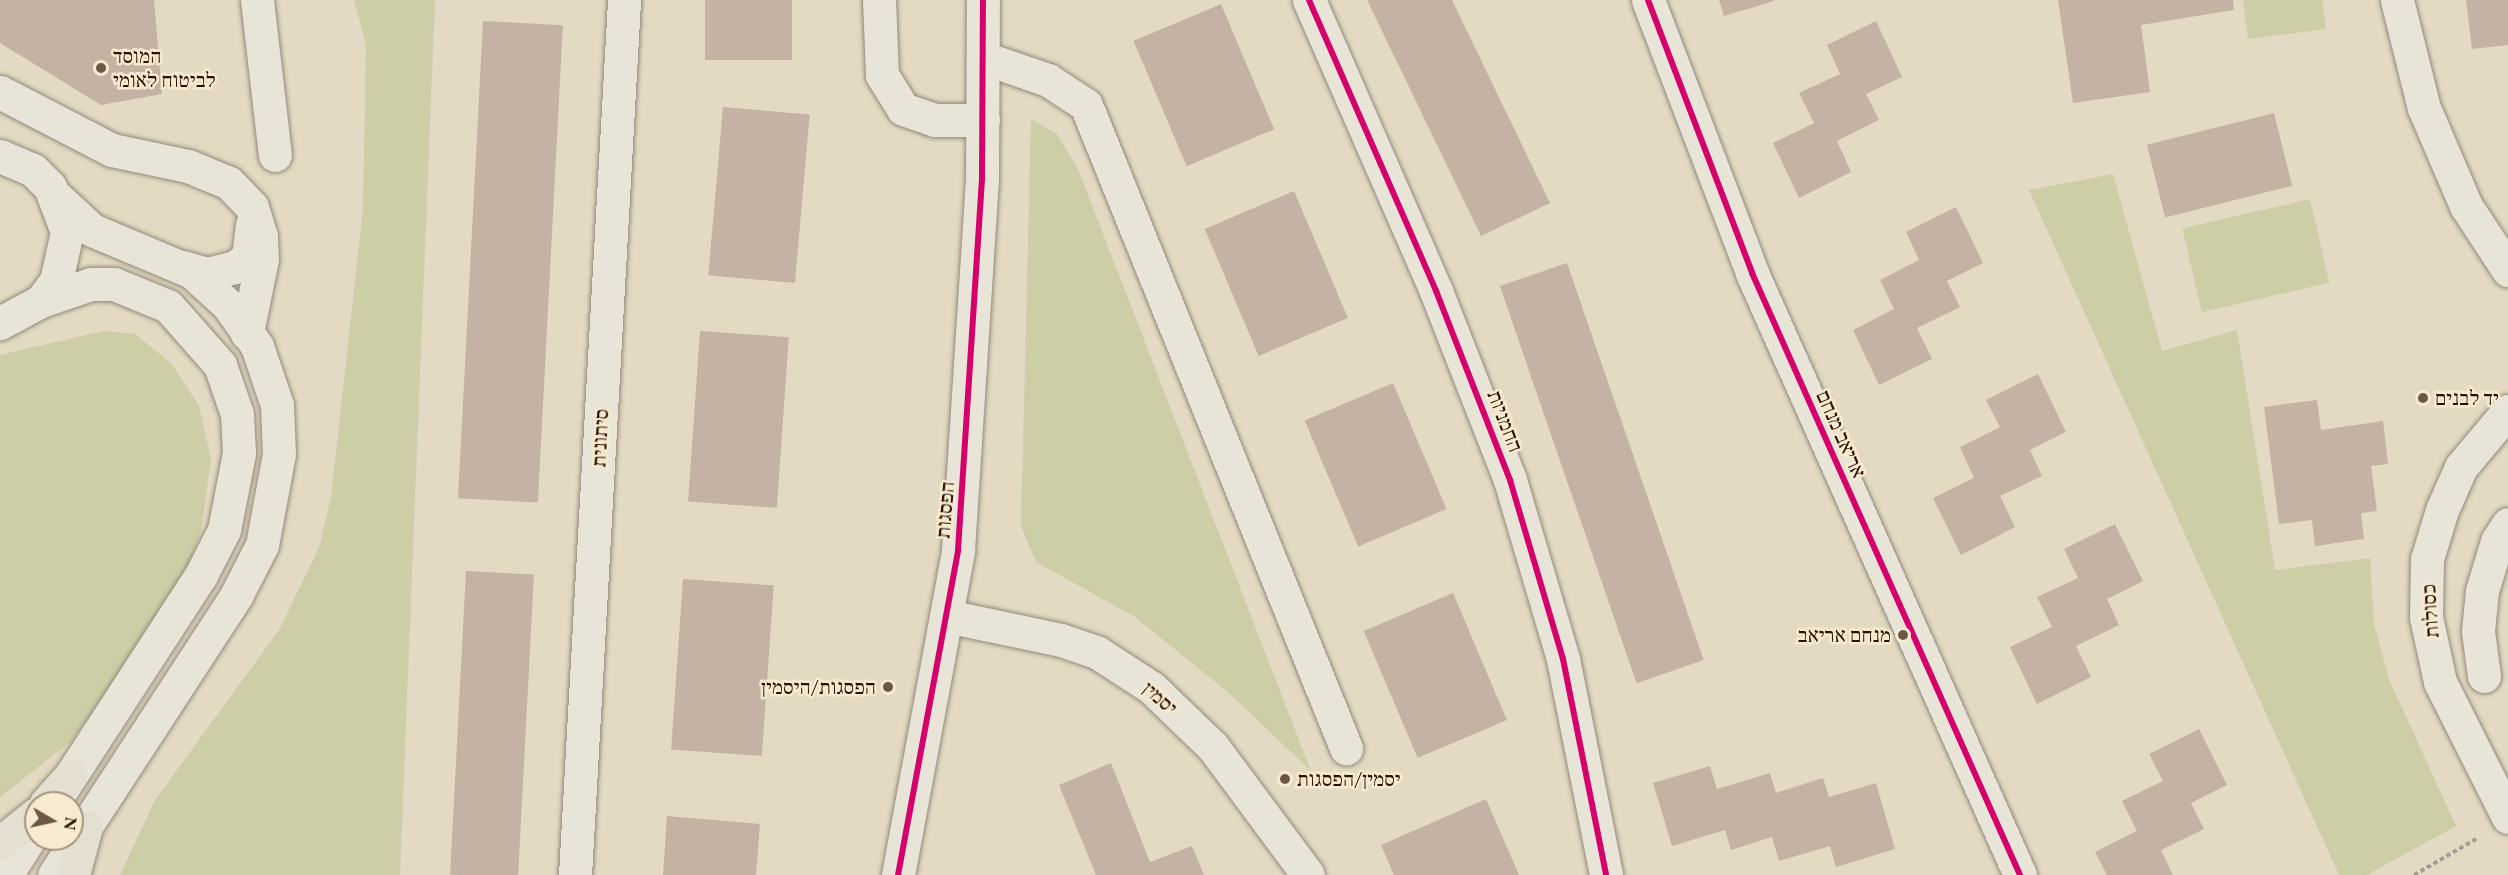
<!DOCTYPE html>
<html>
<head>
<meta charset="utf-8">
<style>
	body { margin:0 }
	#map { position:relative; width:2508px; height:875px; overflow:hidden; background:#e4dac3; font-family:"EB Garamond","Frank Ruhl Libre",serif }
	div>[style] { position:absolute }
	.green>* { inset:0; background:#cdcda6; transform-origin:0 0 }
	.building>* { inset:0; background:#c4b2a4; transform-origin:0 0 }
	.path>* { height:4px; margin-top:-2px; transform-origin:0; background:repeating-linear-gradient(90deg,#a39d93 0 4.5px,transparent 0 7.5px) }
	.roads { filter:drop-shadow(0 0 2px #92897a) drop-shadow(0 0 2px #92897a) }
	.minor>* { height:33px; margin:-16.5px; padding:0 16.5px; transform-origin:16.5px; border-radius:16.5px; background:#e9e4d8 }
	.major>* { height:33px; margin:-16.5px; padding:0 16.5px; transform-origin:16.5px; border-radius:16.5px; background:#e5dfd2 }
	.cycleway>* { height:6px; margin:-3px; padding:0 3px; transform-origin:3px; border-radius:3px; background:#d6006c }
	.dots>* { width:16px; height:16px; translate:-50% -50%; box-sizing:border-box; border:3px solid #f6ebd0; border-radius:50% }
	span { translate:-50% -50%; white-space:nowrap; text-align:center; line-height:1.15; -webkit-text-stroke:5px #f6ebd0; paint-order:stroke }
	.poi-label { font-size:21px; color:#2c1003 }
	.left { translate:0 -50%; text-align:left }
	.right { translate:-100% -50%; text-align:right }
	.street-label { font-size:21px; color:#2c1003 }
	.north { position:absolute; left:24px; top:791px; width:60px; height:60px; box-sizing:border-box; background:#f6ebd0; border:2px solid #a5937e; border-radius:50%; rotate:99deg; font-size:16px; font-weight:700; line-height:24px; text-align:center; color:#2c1003 }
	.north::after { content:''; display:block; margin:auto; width:21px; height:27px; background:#6c5746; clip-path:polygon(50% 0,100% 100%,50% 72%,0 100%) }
</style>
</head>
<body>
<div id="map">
	<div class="green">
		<div style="clip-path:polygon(354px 0,435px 0,400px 875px,120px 875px,155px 800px,279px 630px,319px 548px,331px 497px,363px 208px,366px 45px)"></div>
		<div style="clip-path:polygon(2243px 0,2322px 0,2326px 29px,2248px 39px)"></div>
		<div style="clip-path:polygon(1031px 119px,1057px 134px,1078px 169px,1311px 771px,1229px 693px,1135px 617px,1036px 562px,1021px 526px)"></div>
		<div style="clip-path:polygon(2113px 174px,2162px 351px,2237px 330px,2275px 570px,2370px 558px,2374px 624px,2389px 679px,2456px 826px,2367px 875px,2339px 875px,2029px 190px)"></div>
		<div style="left:2310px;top:199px;width:86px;height:131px;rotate:77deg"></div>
		<div style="clip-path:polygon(103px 331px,135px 334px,171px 363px,199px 406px,211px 459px,201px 531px,181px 585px,146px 646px,69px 743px,0 797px,0 355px)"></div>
	</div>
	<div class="building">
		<div style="clip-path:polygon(0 0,154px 0,162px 94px,101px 105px,0 43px)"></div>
		<div style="left:705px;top:0;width:87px;height:60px"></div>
		<div style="clip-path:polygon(1367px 0,1452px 0,1550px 203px,1481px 236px)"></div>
		<div style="clip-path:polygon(1719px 0,1774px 0,1774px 1px,1724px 16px)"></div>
		<div style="clip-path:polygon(2058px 0,2233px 0,2234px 10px,2141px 25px,2150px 92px,2073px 103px)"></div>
		<div style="clip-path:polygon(2466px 0,2508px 0,2508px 45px,2472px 49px)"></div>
		<div style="left:1221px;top:4px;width:136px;height:95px;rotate:67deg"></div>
		<div style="left:483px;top:21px;width:80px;height:478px;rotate:3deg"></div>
		<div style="clip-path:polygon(1876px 21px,1902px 77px,1866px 94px,1879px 120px,1837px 141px,1851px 172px,1799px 198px,1773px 143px,1814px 123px,1799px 93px,1840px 74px,1827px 45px)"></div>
		<div style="left:723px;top:107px;width:87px;height:169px;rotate:5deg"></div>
		<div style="left:2274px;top:113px;width:75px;height:131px;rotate:76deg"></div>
		<div style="left:1294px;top:191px;width:138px;height:97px;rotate:67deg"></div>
		<div style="clip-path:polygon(1956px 207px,1983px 263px,1947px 281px,1960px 307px,1917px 328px,1932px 359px,1879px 385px,1853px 330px,1894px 309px,1880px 280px,1919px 260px,1906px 232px)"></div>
		<div style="left:1567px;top:263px;width:420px;height:71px;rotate:71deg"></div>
		<div style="left:700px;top:331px;width:89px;height:171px;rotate:4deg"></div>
		<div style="clip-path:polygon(2038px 374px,2066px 432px,2030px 450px,2042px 476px,2000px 496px,2015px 527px,1961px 555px,1933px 498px,1974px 478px,1960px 447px,2000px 427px,1986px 400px)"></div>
		<div style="left:1393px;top:383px;width:137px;height:96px;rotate:67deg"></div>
		<div style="clip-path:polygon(2317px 400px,2321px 430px,2383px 421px,2388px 464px,2371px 466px,2377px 511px,2361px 513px,2364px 539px,2315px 546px,2312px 520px,2279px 524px,2264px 407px)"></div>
		<div style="clip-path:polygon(2115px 524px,2143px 581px,2107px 599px,2119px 625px,2076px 646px,2091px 677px,2037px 704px,2010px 647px,2052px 627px,2037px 597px,2078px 578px,2064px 549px)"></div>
		<div style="left:466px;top:571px;width:68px;height:304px;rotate:3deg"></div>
		<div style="left:683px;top:579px;width:91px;height:171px;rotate:4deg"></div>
		<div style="left:1453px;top:593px;width:138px;height:97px;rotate:67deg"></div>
		<div style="clip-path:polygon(2199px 729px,2227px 785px,2191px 803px,2204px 829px,2161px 850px,2173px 875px,2107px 875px,2095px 852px,2137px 831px,2122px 801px,2163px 781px,2149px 754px)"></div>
		<div style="clip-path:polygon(1111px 763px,1150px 862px,1192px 846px,1204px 875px,1096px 875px,1059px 785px)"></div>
		<div style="clip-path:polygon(1710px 766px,1717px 789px,1770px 773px,1776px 793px,1823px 778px,1829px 797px,1876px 783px,1895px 849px,1836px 867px,1830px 846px,1779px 861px,1772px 837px,1731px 850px,1725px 830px,1672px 846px,1653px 783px)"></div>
		<div style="clip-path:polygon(1486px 799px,1519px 875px,1394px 875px,1381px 845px)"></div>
		<div style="clip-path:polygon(667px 816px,760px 824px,756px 875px,663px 875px)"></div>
	</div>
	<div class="path">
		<div style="left:2414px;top:875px;width:72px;rotate:-30.1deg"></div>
	</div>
	<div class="roads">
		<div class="minor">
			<div style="left:257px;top:0;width:156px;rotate:83.4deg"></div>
			<div style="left:879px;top:0;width:75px;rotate:87.7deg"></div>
			<div style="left:882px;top:75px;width:40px;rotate:58deg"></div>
			<div style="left:903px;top:109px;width:34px;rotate:19deg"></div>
			<div style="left:935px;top:120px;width:48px"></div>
			<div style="left:1309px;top:0;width:318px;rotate:66.4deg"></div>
			<div style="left:1436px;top:291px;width:203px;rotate:68.6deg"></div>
			<div style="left:1510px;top:480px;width:187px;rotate:73.5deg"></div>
			<div style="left:1563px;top:659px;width:220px;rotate:78.7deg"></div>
			<div style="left:1648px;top:0;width:292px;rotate:69.1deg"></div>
			<div style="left:1752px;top:273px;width:659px;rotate:66deg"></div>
			<div style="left:2397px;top:0;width:111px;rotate:76deg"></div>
			<div style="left:2424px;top:108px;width:107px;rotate:66.8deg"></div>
			<div style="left:2466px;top:206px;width:77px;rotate:56.7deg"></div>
			<div style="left:984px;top:58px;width:68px;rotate:19deg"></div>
			<div style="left:1048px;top:80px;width:45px;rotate:33.3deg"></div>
			<div style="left:1086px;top:105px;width:694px;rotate:67.98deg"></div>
			<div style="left:0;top:92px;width:126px;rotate:27.4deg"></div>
			<div style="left:112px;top:150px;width:78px;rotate:11.9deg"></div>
			<div style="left:188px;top:166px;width:44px;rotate:22.5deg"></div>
			<div style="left:229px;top:183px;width:33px;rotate:46deg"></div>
			<div style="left:252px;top:207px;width:30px;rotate:73deg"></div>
			<div style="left:261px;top:236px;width:23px;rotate:88deg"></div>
			<div style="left:262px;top:259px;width:76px;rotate:101.5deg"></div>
			<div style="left:0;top:156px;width:36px;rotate:23deg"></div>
			<div style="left:33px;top:170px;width:24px;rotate:45deg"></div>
			<div style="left:50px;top:187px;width:48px;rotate:69.3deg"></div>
			<div style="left:67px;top:232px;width:50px;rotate:102.7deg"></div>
			<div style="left:56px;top:281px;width:25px;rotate:127deg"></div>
			<div style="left:41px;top:301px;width:47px;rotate:151.8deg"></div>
			<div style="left:53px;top:194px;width:53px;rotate:42.7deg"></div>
			<div style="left:92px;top:230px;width:108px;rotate:22.8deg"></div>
			<div style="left:192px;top:272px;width:49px;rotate:42.5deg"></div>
			<div style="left:228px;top:305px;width:50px;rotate:54.7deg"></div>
			<div style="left:257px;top:346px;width:62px;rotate:71.3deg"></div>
			<div style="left:277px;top:405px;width:49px;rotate:87.7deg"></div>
			<div style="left:279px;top:454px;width:93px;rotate:100.6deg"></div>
			<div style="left:262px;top:545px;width:57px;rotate:117deg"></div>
			<div style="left:236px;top:596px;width:333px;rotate:123.1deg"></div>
			<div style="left:183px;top:267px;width:25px;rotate:16deg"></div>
			<div style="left:207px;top:274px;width:29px;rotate:-14deg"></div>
			<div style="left:235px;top:267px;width:16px;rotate:-38deg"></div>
			<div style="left:248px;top:257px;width:33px;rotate:-83deg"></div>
			<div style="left:41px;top:301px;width:53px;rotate:-18.8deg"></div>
			<div style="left:91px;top:284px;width:23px"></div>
			<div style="left:114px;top:284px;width:58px;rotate:22.2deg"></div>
			<div style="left:168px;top:306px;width:79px;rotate:48.6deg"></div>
			<div style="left:220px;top:365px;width:52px;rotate:70.9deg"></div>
			<div style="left:237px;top:414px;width:39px;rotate:87deg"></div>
			<div style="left:239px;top:453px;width:78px;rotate:101deg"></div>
			<div style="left:224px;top:530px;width:51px;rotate:117.1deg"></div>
			<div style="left:201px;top:575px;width:270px;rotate:123deg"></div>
			<div style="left:2508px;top:411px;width:73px;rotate:130deg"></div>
			<div style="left:2461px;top:467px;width:47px;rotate:113.8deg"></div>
			<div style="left:2442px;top:510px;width:51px;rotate:107deg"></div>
			<div style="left:2427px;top:559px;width:58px;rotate:91deg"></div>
			<div style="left:2426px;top:617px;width:66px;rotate:77.8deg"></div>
			<div style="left:2440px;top:682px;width:151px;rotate:63.3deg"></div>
			<div style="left:947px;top:616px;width:116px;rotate:11.9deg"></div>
			<div style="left:1061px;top:640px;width:39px;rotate:19deg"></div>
			<div style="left:1098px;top:653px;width:64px;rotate:32.9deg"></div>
			<div style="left:1152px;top:688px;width:85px;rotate:44deg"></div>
			<div style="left:1213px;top:747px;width:159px;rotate:53.4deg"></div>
			<div style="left:2484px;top:676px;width:45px;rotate:-97.6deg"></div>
			<div style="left:2478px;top:631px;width:40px;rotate:-84.3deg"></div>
			<div style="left:2482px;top:591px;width:52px;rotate:-73.3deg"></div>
			<div style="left:2497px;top:541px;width:20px;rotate:-57deg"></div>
			<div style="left:6px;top:875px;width:56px;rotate:-57.4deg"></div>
			<div style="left:575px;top:875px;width:876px;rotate:-86.79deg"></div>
			<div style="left:898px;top:875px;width:330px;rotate:-79.5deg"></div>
			<div style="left:958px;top:550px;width:371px;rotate:-86.3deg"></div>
			<div style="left:982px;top:180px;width:180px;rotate:-89.7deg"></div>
		</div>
		<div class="major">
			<div style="left:46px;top:803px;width:36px;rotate:-48deg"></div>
			<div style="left:0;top:843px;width:46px;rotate:-38.9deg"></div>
			<div style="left:73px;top:875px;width:50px;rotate:-74.8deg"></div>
		</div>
	</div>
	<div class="cycleway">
		<div style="left:1309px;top:0;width:318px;rotate:66.4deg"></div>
		<div style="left:1436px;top:291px;width:203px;rotate:68.6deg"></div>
		<div style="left:1510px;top:480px;width:187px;rotate:73.5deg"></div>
		<div style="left:1563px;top:659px;width:220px;rotate:78.7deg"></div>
		<div style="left:1648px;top:0;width:292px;rotate:69.1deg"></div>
		<div style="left:1752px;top:273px;width:659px;rotate:66deg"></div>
		<div style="left:898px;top:875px;width:330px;rotate:-79.5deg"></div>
		<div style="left:958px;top:550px;width:371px;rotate:-86.3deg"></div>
		<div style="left:982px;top:180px;width:180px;rotate:-89.7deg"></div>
	</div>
	<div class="dots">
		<div style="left:101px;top:68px;background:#6c5746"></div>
		<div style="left:2423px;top:398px;background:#6c5746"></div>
		<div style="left:1903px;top:635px;background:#6c5746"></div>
		<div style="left:888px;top:687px;background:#6c5746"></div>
		<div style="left:1285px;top:779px;background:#6c5746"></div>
	</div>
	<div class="poi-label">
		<span class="left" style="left:113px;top:68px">המוסד<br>לביטוח לאומי</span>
		<span class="left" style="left:2435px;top:398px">יד לבנים</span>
		<span class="right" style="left:1891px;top:635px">מנחם אריאב</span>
		<span class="right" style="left:876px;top:687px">הפסגות/היסמין</span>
		<span class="left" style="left:1297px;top:779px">יסמין/הפסגות</span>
	</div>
	<div class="street-label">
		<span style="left:1505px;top:421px;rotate:69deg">החמניות</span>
		<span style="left:1841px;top:434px;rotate:66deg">אריאב מנחם</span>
		<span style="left:600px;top:438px;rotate:-87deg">סיתונית</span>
		<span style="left:945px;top:510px;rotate:-85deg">הפסגות</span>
		<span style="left:2430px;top:611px;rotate:-94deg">כסולות</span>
		<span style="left:1160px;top:698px;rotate:41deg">יסמין</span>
	</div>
	<div class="north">N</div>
</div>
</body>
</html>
